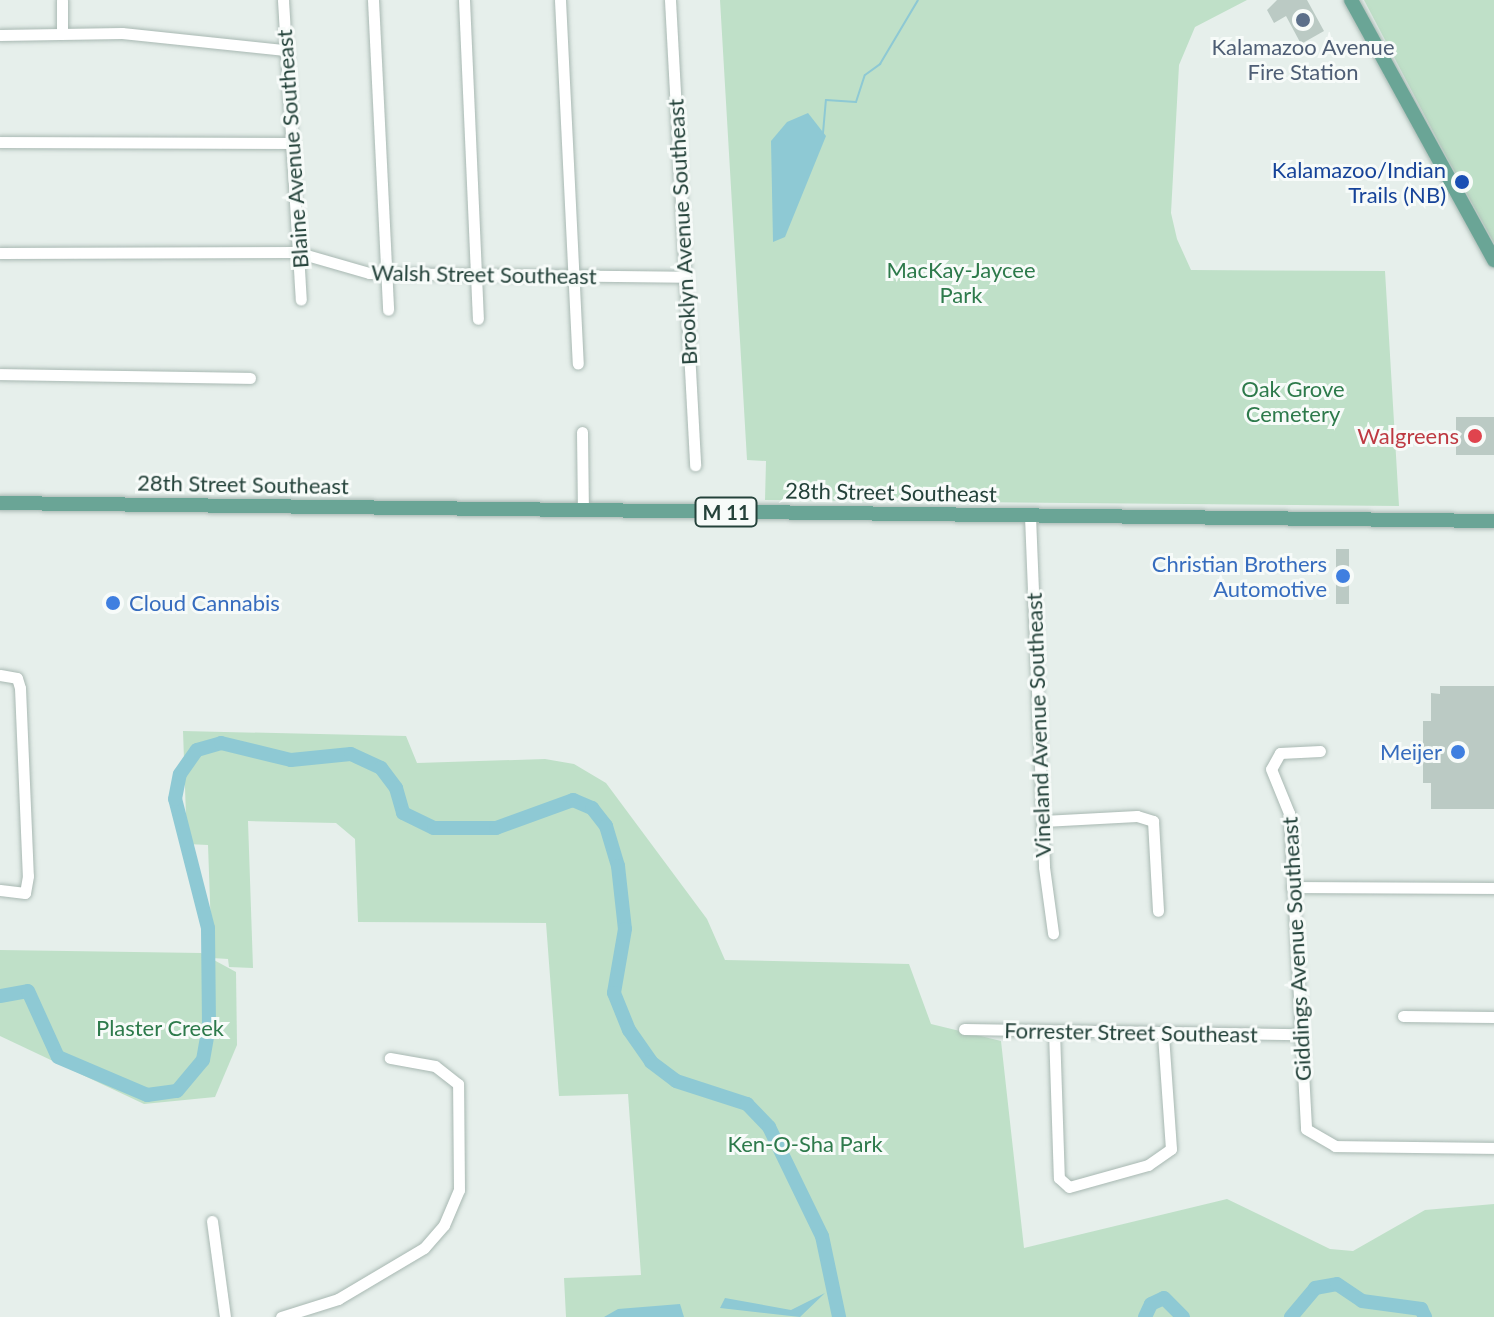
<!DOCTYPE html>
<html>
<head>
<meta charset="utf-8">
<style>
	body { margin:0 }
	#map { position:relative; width:1494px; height:1317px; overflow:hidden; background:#e6efeb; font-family:Lato,sans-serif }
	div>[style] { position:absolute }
	.green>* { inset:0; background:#bfe0c8 }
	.water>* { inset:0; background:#8ec9d4 }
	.stream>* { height:2px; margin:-1px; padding:0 1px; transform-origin:1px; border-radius:1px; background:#8ec9d4 }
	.river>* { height:14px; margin:-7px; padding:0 7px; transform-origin:7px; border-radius:7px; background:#8ec9d4 }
	.building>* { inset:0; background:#bbcac4; transform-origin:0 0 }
	.roads { filter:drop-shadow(0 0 2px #a8b8b2) drop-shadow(0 0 2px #a8b8b2) }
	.minor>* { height:11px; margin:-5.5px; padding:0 5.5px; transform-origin:5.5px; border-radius:5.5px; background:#fff }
	.major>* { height:14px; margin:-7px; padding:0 7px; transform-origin:7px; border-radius:7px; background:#6aa596 }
	.dots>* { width:22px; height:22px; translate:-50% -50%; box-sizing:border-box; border:4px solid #f7fbf9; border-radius:50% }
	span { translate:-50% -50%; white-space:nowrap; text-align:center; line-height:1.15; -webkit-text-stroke:6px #f7fbf9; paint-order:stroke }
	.shield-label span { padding:2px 6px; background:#f7fbf9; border:2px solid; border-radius:6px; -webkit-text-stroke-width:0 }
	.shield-label { font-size:20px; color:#24423a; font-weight:700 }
	.service-label { font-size:22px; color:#4e5e75 }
	.street-label { font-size:22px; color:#24423a }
	.transit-label { font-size:22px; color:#164399 }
	.right { translate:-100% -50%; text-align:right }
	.park-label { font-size:22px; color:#2d7a4b }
	.health-label { font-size:22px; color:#be3a42 }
	.shop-label { font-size:22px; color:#366cbe }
	.left { translate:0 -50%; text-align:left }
</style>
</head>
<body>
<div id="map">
	<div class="green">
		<div style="clip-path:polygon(720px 0,1247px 0,1195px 27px,1179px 65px,1171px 213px,1177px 239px,1191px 270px,1385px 271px,1399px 506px,765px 500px,766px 461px,747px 460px)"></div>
		<div style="clip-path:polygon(1364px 0,1494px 0,1494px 243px,1446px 156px)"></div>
		<div style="clip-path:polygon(183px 731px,406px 736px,417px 763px,545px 759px,574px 764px,606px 783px,707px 919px,725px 960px,909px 964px,931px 1024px,1001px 1041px,1024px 1248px,1227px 1199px,1330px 1249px,1353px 1251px,1425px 1210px,1494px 1204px,1494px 1317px,566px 1317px,564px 1278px,641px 1275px,628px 1094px,559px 1096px,546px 923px,358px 922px,355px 839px,336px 823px,248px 821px,253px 968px,229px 967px,228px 959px,212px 958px,208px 845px,187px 844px)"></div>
		<div style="clip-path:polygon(0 950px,201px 953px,236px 972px,237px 1045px,215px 1097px,144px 1104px,0 1036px)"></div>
	</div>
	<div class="water">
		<div style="clip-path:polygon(808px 113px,826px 136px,785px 237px,773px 242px,771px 141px,787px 122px)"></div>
		<div style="clip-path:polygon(825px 1293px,800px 1317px,720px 1308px,725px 1298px,791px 1310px)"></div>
		<div style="clip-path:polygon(680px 1304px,684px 1317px,604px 1317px,618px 1309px)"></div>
	</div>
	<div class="stream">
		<div style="left:823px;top:133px;width:33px;rotate:-85deg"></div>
		<div style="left:826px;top:100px;width:30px;rotate:4deg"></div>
		<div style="left:856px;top:102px;width:28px;rotate:-72deg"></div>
		<div style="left:865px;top:75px;width:19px;rotate:-36deg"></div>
		<div style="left:880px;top:64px;width:74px;rotate:-59.3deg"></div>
	</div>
	<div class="river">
		<div style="left:0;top:996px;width:28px;rotate:-10deg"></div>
		<div style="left:28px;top:991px;width:72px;rotate:65.6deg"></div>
		<div style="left:58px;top:1057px;width:97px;rotate:23.1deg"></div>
		<div style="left:147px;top:1095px;width:30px;rotate:-8deg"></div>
		<div style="left:177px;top:1091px;width:40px;rotate:-50deg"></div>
		<div style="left:203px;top:1060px;width:36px;rotate:-80deg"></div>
		<div style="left:209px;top:1025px;width:97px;rotate:-90.6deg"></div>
		<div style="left:208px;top:928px;width:133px;rotate:-104.3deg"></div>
		<div style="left:175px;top:799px;width:25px;rotate:-79deg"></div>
		<div style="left:180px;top:774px;width:29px;rotate:-55deg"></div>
		<div style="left:197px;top:750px;width:25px;rotate:-16deg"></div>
		<div style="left:221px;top:743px;width:72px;rotate:13.7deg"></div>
		<div style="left:291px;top:760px;width:60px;rotate:-5.7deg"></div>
		<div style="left:351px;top:754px;width:33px;rotate:25deg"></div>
		<div style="left:381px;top:768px;width:25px;rotate:53deg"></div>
		<div style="left:396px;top:788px;width:26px;rotate:74deg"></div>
		<div style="left:403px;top:813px;width:34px;rotate:26deg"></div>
		<div style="left:434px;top:828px;width:62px"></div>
		<div style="left:496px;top:828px;width:82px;rotate:-20deg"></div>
		<div style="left:573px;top:800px;width:21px;rotate:23deg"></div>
		<div style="left:592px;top:808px;width:23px;rotate:52deg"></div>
		<div style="left:606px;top:826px;width:42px;rotate:73.3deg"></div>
		<div style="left:618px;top:866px;width:63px;rotate:83.7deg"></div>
		<div style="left:625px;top:929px;width:65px;rotate:99.8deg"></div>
		<div style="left:614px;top:993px;width:40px;rotate:68deg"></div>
		<div style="left:629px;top:1030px;width:39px;rotate:55deg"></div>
		<div style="left:651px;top:1062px;width:31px;rotate:37deg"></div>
		<div style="left:676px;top:1081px;width:75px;rotate:17.9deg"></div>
		<div style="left:747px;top:1104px;width:32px;rotate:46deg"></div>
		<div style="left:769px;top:1127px;width:121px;rotate:64.1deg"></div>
		<div style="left:822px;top:1236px;width:83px;rotate:78.1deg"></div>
		<div style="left:1145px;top:1317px;width:14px;rotate:-65deg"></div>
		<div style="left:1151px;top:1304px;width:14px;rotate:-25deg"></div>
		<div style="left:1164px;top:1298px;width:27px;rotate:45deg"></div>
		<div style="left:1291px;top:1317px;width:38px;rotate:-50deg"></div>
		<div style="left:1315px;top:1288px;width:22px;rotate:-10deg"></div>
		<div style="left:1337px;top:1284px;width:30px;rotate:34deg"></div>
		<div style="left:1362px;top:1301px;width:60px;rotate:7.7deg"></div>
		<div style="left:1421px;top:1309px;width:9px;rotate:63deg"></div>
	</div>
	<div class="building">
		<div style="clip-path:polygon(1277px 0,1307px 0,1324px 31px,1301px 44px,1286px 16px,1274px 23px,1267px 10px)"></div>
		<div style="left:1456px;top:417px;width:38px;height:38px"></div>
		<div style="left:1336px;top:549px;width:13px;height:55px"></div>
		<div style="clip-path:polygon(1440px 686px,1494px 686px,1494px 809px,1431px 809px,1431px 783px,1423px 783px,1423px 721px,1431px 721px,1431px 693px,1440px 694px)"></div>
	</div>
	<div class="roads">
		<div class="minor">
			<div style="left:283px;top:0;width:300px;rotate:86.6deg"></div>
			<div style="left:373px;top:0;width:310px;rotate:87.2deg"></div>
			<div style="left:464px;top:0;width:319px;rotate:87.5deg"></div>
			<div style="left:560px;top:0;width:364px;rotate:87.2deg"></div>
			<div style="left:670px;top:0;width:466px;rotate:86.9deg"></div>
			<div style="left:62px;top:33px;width:33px;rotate:-90deg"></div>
			<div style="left:0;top:35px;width:122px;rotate:-0.9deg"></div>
			<div style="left:122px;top:33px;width:164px;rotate:6deg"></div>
			<div style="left:0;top:142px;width:290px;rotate:0.2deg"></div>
			<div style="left:0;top:253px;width:296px;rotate:-0.2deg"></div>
			<div style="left:296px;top:252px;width:76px;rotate:16deg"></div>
			<div style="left:369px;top:273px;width:315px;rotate:0.7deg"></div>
			<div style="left:0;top:374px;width:250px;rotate:0.9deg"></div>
			<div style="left:582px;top:432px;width:79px;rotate:89.3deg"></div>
			<div style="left:1030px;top:516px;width:351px;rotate:87.7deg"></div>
			<div style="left:1044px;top:867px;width:67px;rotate:82.2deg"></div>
			<div style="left:0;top:675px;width:17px;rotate:10deg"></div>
			<div style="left:17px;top:678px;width:10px;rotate:73deg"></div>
			<div style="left:20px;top:688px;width:188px;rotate:87.6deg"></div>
			<div style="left:28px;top:876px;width:17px;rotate:100deg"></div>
			<div style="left:25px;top:893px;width:25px;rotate:-173deg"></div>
			<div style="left:1320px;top:751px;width:40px;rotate:177.1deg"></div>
			<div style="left:1280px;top:753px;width:18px;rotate:119deg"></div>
			<div style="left:1271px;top:769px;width:48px;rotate:67.8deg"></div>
			<div style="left:1289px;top:813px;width:316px;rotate:86.9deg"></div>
			<div style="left:1306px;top:1129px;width:34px;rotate:30deg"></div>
			<div style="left:1335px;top:1146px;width:159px;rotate:0.7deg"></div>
			<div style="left:1043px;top:821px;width:94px;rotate:-3deg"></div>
			<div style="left:1137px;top:816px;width:17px;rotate:17deg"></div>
			<div style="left:1153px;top:821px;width:90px;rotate:86.8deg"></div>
			<div style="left:1292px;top:887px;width:202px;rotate:0.3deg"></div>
			<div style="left:1403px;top:1016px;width:91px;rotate:0.6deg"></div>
			<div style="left:964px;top:1029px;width:335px;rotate:0.9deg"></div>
			<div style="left:1054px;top:1031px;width:147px;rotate:88.1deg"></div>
			<div style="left:1059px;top:1178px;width:13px;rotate:42deg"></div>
			<div style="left:1069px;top:1187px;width:82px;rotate:-15.6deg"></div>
			<div style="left:1148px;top:1165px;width:28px;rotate:-35deg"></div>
			<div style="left:1171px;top:1149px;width:115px;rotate:-94deg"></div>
			<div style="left:212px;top:1221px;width:97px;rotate:82.3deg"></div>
			<div style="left:281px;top:1317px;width:60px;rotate:-17.5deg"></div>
			<div style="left:338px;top:1299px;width:100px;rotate:-30.7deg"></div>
			<div style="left:424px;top:1248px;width:30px;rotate:-49deg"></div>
			<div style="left:444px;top:1225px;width:38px;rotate:-67deg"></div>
			<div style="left:459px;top:1190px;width:106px;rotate:-90.5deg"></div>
			<div style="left:458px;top:1084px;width:29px;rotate:-142deg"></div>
			<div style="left:435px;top:1066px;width:46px;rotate:-169.9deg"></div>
		</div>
		<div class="major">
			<div style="left:1351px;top:0;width:297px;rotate:61.2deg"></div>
			<div style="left:0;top:503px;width:1494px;rotate:0.69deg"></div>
		</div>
	</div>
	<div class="dots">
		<div style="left:1303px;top:20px;background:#5c6f8a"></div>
		<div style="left:1462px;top:182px;background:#1a4fb4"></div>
		<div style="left:1475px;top:436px;background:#e0444e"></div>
		<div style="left:1343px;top:576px;background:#3f7fe0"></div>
		<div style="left:113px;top:603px;background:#3f7fe0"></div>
		<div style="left:1458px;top:752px;background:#3f7fe0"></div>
	</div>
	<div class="shield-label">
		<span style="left:726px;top:512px">M 11</span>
	</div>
	<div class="service-label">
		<span style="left:1303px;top:59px">Kalamazoo Avenue<br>Fire Station</span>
	</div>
	<div class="street-label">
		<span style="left:292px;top:149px;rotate:-94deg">Blaine Avenue Southeast</span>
		<span style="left:682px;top:232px;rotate:-93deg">Brooklyn Avenue Southeast</span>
		<span style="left:484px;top:274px;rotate:1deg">Walsh Street Southeast</span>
		<span style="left:243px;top:484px;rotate:1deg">28th Street Southeast</span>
		<span style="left:891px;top:492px;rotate:1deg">28th Street Southeast</span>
		<span style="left:1038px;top:725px;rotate:-92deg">Vineland Avenue Southeast</span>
		<span style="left:1296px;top:949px;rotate:-93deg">Giddings Avenue Southeast</span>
		<span style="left:1131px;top:1032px;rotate:1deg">Forrester Street Southeast</span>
	</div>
	<div class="transit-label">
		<span class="right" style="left:1446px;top:182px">Kalamazoo/Indian<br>Trails (NB)</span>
	</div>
	<div class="park-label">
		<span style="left:961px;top:282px">MacKay-Jaycee<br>Park</span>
		<span style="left:1293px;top:401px">Oak Grove<br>Cemetery</span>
		<span style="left:160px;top:1028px">Plaster Creek</span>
		<span style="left:805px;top:1144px">Ken-O-Sha Park</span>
	</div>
	<div class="health-label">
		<span class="right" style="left:1459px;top:436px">Walgreens</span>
	</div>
	<div class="shop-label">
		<span class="right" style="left:1327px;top:576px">Christian Brothers<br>Automotive</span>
		<span class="left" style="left:129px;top:603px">Cloud Cannabis</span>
		<span class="right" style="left:1442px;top:752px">Meijer</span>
	</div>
</div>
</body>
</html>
